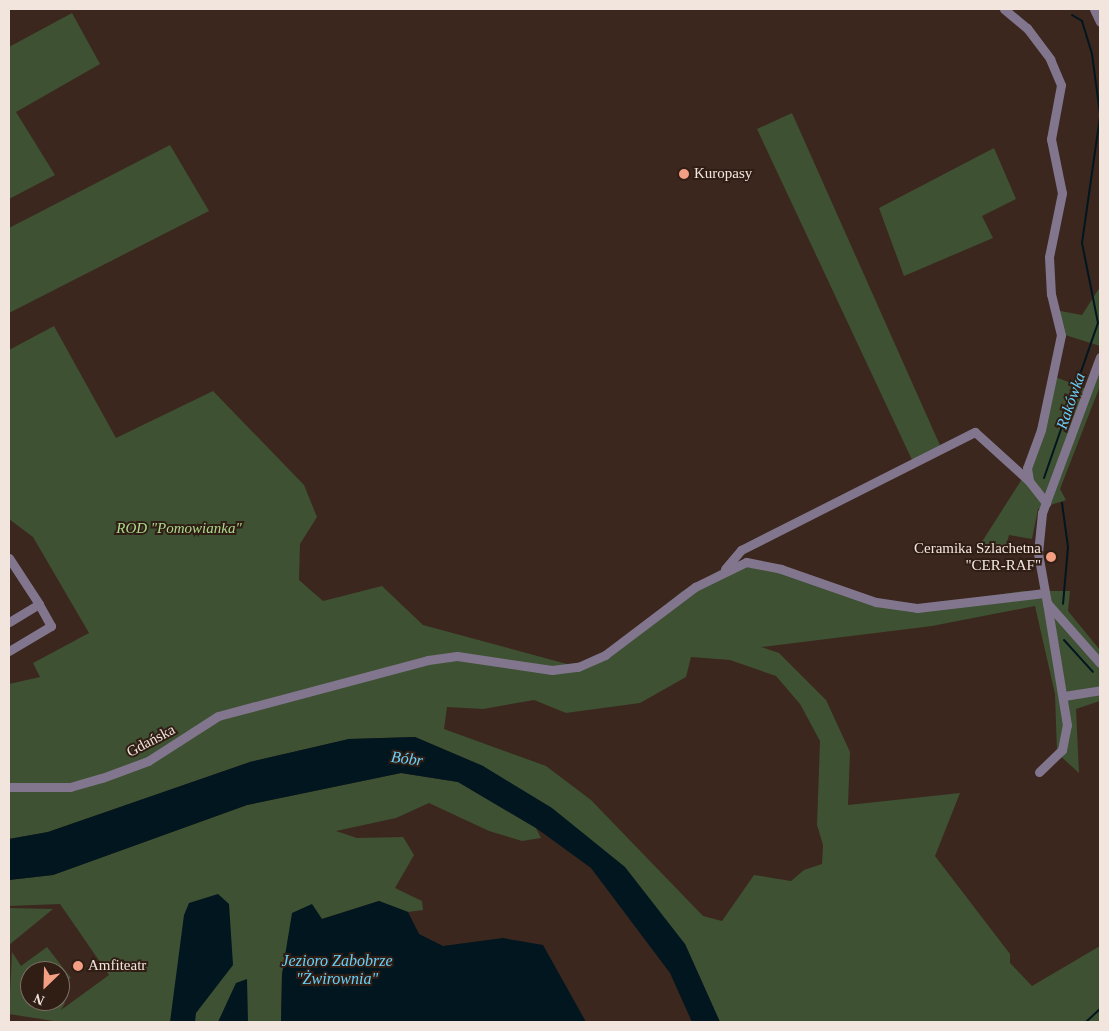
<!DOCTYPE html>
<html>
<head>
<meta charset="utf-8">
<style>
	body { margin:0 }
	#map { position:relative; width:1109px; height:1031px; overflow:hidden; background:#3b271e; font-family:"Times New Roman",serif }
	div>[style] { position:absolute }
	.green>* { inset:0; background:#3e5132 }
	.water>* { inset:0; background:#01161f }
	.stream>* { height:2px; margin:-1px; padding:0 1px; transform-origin:1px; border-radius:1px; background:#01161f }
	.minor>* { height:9px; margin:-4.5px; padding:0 4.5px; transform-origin:4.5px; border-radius:4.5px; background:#82768e }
	.dots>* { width:14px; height:14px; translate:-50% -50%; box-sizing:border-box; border:2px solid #301e15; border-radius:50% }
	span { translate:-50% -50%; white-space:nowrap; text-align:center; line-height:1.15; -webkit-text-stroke:4px #301e15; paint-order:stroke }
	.poi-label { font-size:15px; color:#f2e5de }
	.left { translate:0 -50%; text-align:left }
	.right { translate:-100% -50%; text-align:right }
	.park-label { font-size:15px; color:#abda8c; font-style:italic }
	.street-label { font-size:15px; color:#f2e5de }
	.water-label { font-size:16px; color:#66d2fc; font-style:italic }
	.frame { position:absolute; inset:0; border:10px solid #f2e5de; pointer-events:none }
	.north { position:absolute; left:20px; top:961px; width:50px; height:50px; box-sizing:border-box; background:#301e15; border:1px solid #7e6e65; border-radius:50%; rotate:204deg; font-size:14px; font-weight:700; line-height:20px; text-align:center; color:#f2e5de }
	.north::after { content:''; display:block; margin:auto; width:18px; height:22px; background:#f39f84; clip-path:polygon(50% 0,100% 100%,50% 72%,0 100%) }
</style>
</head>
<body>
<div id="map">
	<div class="green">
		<div style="clip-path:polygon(72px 13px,100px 64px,16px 112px,55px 175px,9px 199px,9px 47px)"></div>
		<div style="clip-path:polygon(792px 113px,943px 452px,913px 462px,757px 129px)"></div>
		<div style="clip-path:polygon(170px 145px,209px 211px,9px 313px,9px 228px)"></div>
		<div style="clip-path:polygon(994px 148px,1016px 199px,982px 216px,993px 238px,904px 276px,879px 208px)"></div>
		<div style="clip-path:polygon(1100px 287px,1100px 346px,1062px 334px,1055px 310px,1082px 315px)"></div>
		<div style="clip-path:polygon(evenodd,54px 326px,116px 438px,213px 391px,304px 485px,317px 517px,300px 544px,299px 580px,323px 601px,382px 586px,423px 625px,578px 667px,614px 648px,681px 592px,736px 561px,764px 563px,869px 598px,923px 607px,1023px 591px,1070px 591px,1068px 611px,1100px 650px,1100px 701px,1076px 709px,1079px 773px,1057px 753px,1055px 694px,1035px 606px,932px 626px,761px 647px,779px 653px,826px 700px,850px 752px,848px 805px,960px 793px,935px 856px,1010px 954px,1010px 963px,1032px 986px,1100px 946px,1100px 1022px,720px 1022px,685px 944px,483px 766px,415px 737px,349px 739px,250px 762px,48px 832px,9px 839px,9px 684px,40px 677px,33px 663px,89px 633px,33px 537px,9px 519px,9px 350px,54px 326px,691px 657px,730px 660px,776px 676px,800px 704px,820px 741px,817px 825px,823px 845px,822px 864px,804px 870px,791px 881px,754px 875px,722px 921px,703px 916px,591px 800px,546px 766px,444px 729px,447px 707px,483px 709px,534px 700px,566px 713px,640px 703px,686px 677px,691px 657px)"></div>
		<div style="clip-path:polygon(1100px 350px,1100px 386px,1060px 489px,1066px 500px,1038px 509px,1032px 539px,1009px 535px,1004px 553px,978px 548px,1022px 479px,1053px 376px,1086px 389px)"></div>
		<div style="clip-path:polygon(401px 773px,458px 782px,536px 828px,541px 838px,522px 841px,489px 831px,429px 803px,396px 818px,336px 831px,357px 838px,403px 837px,414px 855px,395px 888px,422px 901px,423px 910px,408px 912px,379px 901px,322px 919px,282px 974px,281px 1022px,60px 1022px,9px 1014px,12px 952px,21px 966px,47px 947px,71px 978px,60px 986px,60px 971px,30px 971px,30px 1001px,60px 1001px,60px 997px,65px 1003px,61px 1010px,109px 975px,60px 904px,9px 906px,9px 880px,53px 875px,247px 805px)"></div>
		<div style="clip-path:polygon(9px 908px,53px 909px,9px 945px)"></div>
	</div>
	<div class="water">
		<div style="clip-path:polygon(415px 737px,483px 766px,552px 808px,625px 867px,685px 944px,720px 1022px,692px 1022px,670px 973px,591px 868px,536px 828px,458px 782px,401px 773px,247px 805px,53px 875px,9px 880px,9px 839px,48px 832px,250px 762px,349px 739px)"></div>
		<div style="clip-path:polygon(218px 894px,229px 904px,233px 965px,196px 1013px,195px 1022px,170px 1022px,184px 915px,189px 903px)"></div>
		<div style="clip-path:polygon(379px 901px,408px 912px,419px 934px,443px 946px,503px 938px,543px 945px,586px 1022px,281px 1022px,282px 974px,292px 913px,312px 904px,322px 919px)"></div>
		<div style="clip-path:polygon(247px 979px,248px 1022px,218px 1022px,236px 983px)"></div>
	</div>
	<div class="stream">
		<div style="left:1072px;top:15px;width:12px;rotate:31deg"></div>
		<div style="left:1082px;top:21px;width:34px;rotate:73deg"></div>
		<div style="left:1092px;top:54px;width:61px;rotate:82.4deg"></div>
		<div style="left:1044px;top:478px;width:164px;rotate:-70.8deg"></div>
		<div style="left:1098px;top:323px;width:82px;rotate:-101.3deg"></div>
		<div style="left:1082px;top:243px;width:127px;rotate:-81.9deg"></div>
		<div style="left:1062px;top:503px;width:44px;rotate:82.2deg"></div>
		<div style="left:1068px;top:547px;width:57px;rotate:95deg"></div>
		<div style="left:1064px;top:640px;width:43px;rotate:47.8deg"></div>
		<div style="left:1086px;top:1022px;width:19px;rotate:-43deg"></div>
	</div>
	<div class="minor">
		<div style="left:1004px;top:9px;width:30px;rotate:40deg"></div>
		<div style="left:1027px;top:28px;width:39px;rotate:53deg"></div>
		<div style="left:1050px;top:59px;width:28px;rotate:67deg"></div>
		<div style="left:1061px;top:85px;width:55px;rotate:100.5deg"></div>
		<div style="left:1051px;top:139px;width:55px;rotate:78.5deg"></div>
		<div style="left:1062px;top:193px;width:65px;rotate:101.5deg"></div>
		<div style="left:1049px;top:257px;width:37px;rotate:87deg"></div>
		<div style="left:1051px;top:294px;width:42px;rotate:76.3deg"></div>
		<div style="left:1061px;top:335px;width:97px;rotate:101.9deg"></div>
		<div style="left:1041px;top:430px;width:40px;rotate:110.2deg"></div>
		<div style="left:1027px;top:468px;width:13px;rotate:81deg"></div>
		<div style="left:1029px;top:481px;width:28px;rotate:52deg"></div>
		<div style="left:1094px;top:9px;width:14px;rotate:65deg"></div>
		<div style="left:1100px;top:357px;width:166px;rotate:110.4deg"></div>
		<div style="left:1042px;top:513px;width:40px;rotate:95.7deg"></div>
		<div style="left:1038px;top:553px;width:51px;rotate:79.8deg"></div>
		<div style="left:1047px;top:603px;width:80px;rotate:48.5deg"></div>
		<div style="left:9px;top:558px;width:55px;rotate:56.9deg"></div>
		<div style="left:39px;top:604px;width:35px;rotate:149deg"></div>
		<div style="left:725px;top:569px;width:25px;rotate:-50deg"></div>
		<div style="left:741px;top:550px;width:262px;rotate:-26.8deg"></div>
		<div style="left:975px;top:432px;width:73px;rotate:42.2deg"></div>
		<div style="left:9px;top:651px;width:49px;rotate:-30.8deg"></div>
		<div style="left:51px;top:626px;width:25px;rotate:-119deg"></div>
		<div style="left:1064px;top:696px;width:36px;rotate:-9deg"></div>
		<div style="left:1039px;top:772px;width:32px;rotate:-44deg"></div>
		<div style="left:1062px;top:750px;width:25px;rotate:-79deg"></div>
		<div style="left:1067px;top:725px;width:124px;rotate:-99.3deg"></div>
		<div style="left:9px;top:787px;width:61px"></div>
		<div style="left:70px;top:787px;width:33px;rotate:-16deg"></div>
		<div style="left:102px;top:778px;width:49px;rotate:-20.3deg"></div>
		<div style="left:148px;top:761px;width:83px;rotate:-32.7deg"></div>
		<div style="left:218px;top:716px;width:217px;rotate:-14.9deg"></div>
		<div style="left:428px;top:660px;width:29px;rotate:-8deg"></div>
		<div style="left:457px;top:656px;width:96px;rotate:8.4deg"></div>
		<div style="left:552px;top:670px;width:26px;rotate:-7deg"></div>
		<div style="left:578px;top:667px;width:30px;rotate:-24deg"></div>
		<div style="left:605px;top:655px;width:113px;rotate:-37.1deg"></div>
		<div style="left:695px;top:587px;width:57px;rotate:-26.1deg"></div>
		<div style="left:746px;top:562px;width:36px;rotate:11deg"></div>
		<div style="left:781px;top:569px;width:101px;rotate:19.2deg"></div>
		<div style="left:876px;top:602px;width:41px;rotate:8.3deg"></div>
		<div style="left:917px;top:608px;width:128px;rotate:-6.7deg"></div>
	</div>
	<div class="dots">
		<div style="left:684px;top:174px;background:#f39f84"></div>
		<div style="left:1051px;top:557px;background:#f39f84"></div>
		<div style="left:78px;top:966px;background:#f39f84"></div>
	</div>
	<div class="poi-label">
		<span class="left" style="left:694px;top:174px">Kuropasy</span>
		<span class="right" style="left:1041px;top:557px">Ceramika Szlachetna<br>"CER-RAF"</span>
		<span class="left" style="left:88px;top:966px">Amfiteatr</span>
	</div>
	<div class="park-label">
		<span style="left:179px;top:529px">ROD "Pomowianka"</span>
	</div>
	<div class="street-label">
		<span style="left:151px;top:741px;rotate:-28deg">Gdańska</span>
	</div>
	<div class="water-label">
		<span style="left:1071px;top:401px;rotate:-71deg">Rakówka</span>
		<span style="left:407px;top:759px;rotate:7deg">Bóbr</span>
		<span style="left:337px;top:970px">Jezioro Zabobrze<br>"Żwirownia"</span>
	</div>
	<div class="frame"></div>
	<div class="north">N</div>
</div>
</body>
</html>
